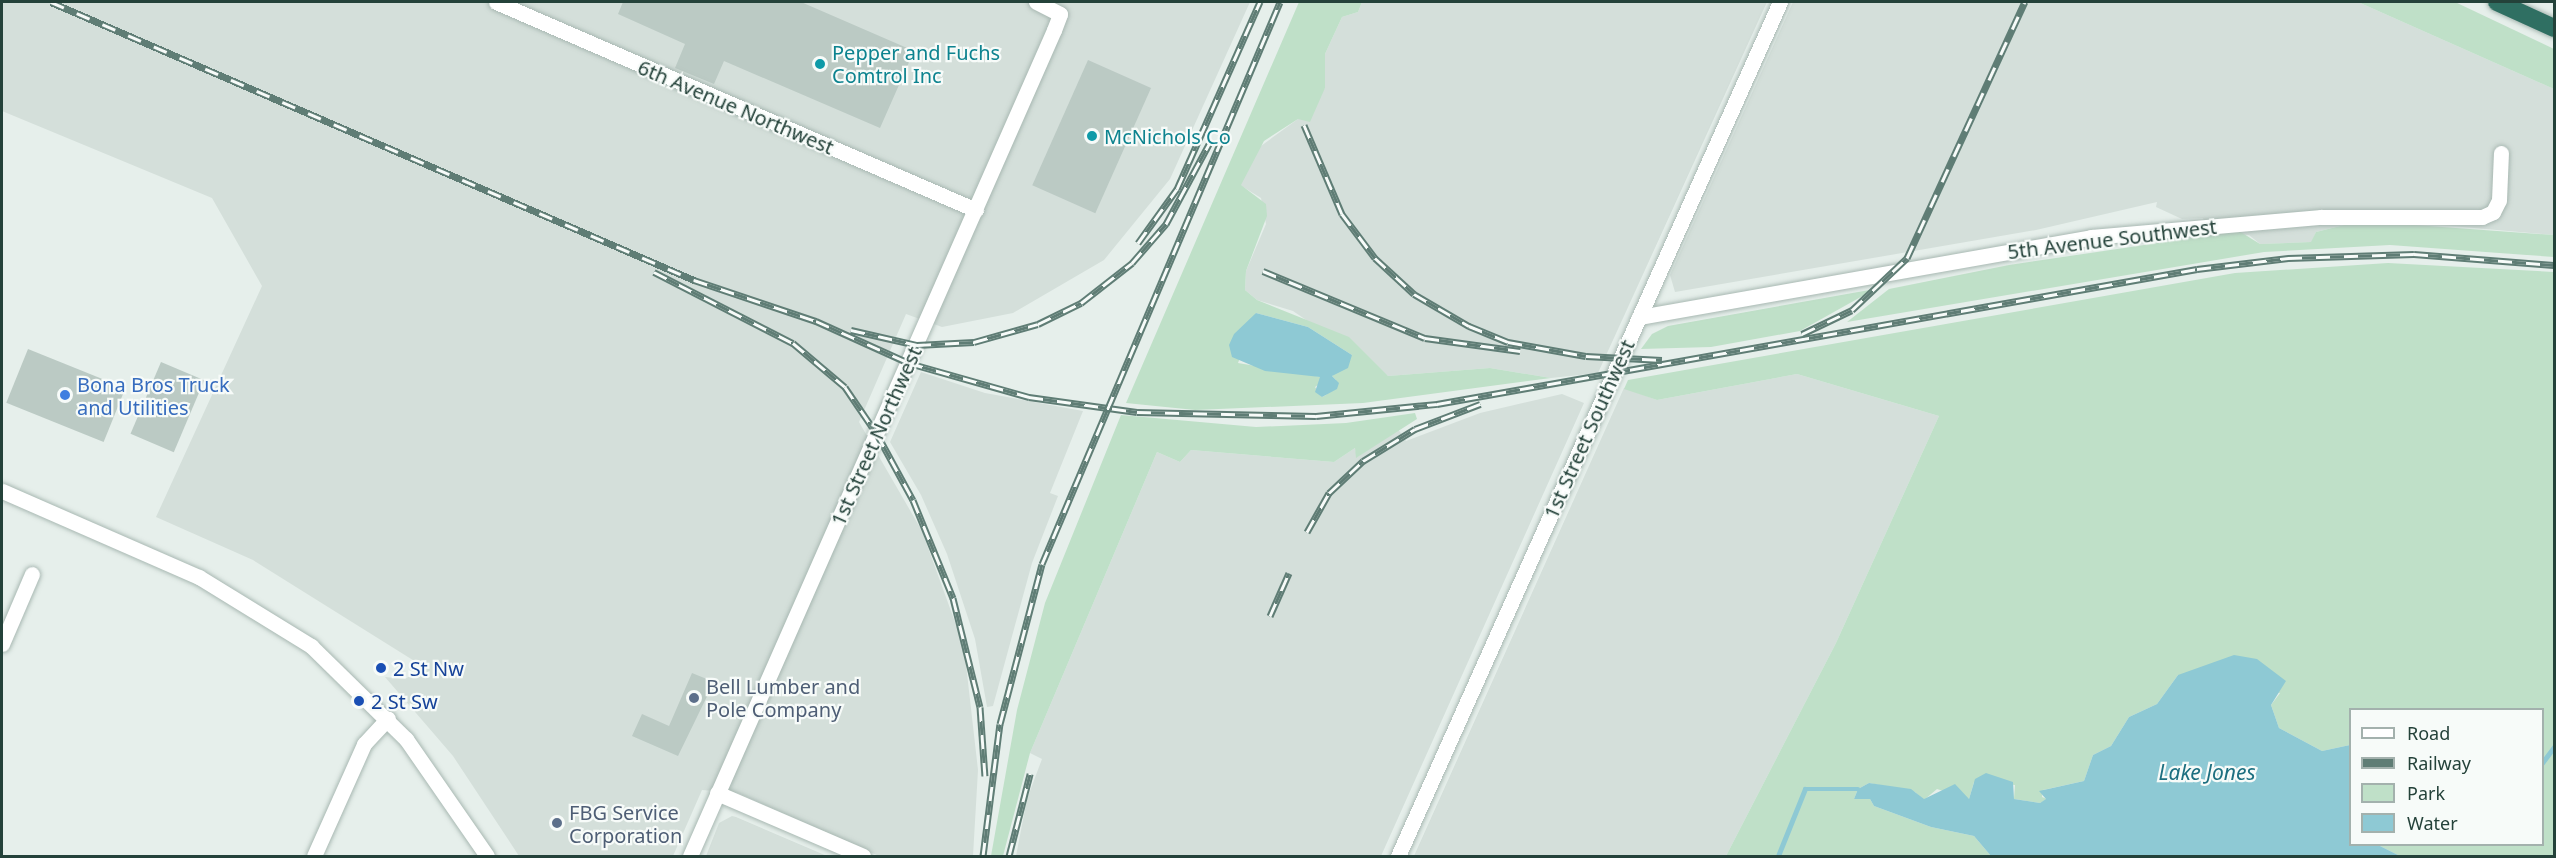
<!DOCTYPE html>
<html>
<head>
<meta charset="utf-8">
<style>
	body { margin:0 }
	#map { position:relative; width:2556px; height:858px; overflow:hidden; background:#e6efeb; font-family:"Noto Sans",sans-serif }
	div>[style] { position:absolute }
	.built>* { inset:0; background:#d4dfda }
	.green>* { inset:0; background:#bfe0c8 }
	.water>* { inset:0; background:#8ec9d4 }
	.stream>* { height:4.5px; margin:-2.25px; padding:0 2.25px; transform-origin:2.25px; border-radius:2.25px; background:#8ec9d4 }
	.building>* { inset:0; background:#bbcac4; transform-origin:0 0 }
	.roads { filter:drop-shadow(0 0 2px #a8b8b2) drop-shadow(0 0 2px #a8b8b2) }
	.minor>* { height:15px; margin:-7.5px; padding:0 7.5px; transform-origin:7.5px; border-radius:7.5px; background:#fff }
	.highway>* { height:18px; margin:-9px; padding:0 9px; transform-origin:9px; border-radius:9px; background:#2f6f62 }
	.rail>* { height:7px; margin-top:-3.5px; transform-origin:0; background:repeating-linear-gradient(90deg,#f7fbf9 0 14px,#5f7d75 0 28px); box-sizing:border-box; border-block:2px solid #5f7d75 }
	.dots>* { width:16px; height:16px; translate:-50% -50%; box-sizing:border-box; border:3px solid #f7fbf9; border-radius:50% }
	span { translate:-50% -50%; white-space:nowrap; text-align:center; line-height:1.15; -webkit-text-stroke:4.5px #f7fbf9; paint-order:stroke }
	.culture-label { font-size:20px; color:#0d838f }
	.left { translate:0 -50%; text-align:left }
	.street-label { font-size:20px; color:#24423a }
	.shop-label { font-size:20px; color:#366cbe }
	.transit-label { font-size:20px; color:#164399 }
	.service-label { font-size:20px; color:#4e5e75 }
	.water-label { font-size:21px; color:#1c6f80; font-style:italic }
	.frame { position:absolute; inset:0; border:3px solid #24423a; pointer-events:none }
	.legend { position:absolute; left:2349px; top:708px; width:195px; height:138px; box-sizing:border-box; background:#f7fbf9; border:2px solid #a3b1ad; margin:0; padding:8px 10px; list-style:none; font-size:18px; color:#24423a }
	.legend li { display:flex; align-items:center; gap:12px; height:30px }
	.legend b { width:30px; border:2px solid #a3b1ad }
</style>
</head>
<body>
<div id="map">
	<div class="built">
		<div style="clip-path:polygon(2px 2px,1250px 2px,1170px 179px,1104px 260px,1013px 313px,942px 327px,906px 314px,859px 422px,922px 531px,964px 647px,978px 770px,973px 856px,879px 856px,738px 793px,702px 790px,673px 856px,519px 856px,453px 756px,385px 677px,405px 679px,424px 667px,253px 560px,156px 517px,262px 286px,212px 198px,2px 111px)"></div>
		<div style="clip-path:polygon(1362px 2px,1767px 2px,1598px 373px,1551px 378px,1490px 368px,1388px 376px,1293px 311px,1257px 300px,1245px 290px,1246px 271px,1266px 224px,1261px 198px,1240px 185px,1254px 151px,1298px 119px,1325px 88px,1325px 54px,1342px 17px,1358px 12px)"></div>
		<div style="clip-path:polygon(1793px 2px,2358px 2px,2554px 89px,2554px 235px,2429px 224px,2344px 225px,2316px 232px,2312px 242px,2260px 244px,2249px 235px,2206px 234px,2203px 218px,2182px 219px,2156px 207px,2157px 202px,2036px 230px,1675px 292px,1670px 275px)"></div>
		<div style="clip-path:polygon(921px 372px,985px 393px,1083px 411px,1050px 493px,1058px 496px,1032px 563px,993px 706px,987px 707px,975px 639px,947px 554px,921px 495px,890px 442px)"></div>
		<div style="clip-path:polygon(1797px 374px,1939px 416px,1836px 643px,1726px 856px,1414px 856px,1624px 388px,1657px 400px)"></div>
		<div style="clip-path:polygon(1562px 394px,1584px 403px,1381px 856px,1016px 856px,1027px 799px,1042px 759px,1030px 753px,1157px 452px,1180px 462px,1191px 450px,1334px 462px,1355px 448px,1357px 457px,1398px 429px,1406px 441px,1480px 413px)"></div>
		<div style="clip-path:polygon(732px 816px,736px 817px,827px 856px,706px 856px,719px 823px)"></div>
	</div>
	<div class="green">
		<div style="clip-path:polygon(evenodd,1299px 2px,1362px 2px,1358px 12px,1342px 17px,1325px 54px,1325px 88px,1310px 122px,1298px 119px,1264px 141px,1241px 185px,1266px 204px,1267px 216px,1246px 271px,1245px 290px,1257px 300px,1349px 337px,1388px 376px,1490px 368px,1551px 378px,1363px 403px,1195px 410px,1126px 403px,1299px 2px,1256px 313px,1308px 327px,1352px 355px,1332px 376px,1336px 380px,1326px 395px,1322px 397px,1315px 387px,1322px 382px,1321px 377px,1238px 363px,1256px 313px)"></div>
		<div style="clip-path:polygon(2358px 2px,2455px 2px,2554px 49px,2554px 89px)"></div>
		<div style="clip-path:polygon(2387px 223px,2554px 235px,2554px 257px,2390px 245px,2264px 252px,1847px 322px,1889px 289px,2009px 265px,2239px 231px,2260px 244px,2311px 242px,2316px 232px,2344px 225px)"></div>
		<div style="clip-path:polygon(2388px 263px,2554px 272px,2554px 856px,2400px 856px,2378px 845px,2542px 844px,2542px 710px,2350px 710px,2350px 745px,2322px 751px,2279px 728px,2271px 705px,2280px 693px,2178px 675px,2157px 704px,2129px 717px,2111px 746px,2093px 755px,2084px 781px,2043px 790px,2042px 797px,2047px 799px,2040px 803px,2014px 799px,2015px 785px,1974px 782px,1969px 799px,1937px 789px,1924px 800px,1915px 792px,1869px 783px,1858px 789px,1854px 799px,1870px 799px,1874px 806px,1931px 827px,1974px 836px,1991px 856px,1726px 856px,1836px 643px,1939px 416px,1797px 374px,1657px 400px,1624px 389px,1628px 380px,2235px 273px)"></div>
		<div style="clip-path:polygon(1875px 289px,1800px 331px,1711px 347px,1641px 349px,1652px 334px,1668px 326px)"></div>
		<div style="clip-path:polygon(1415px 413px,1417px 419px,1356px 458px,1355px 448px,1334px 462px,1191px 450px,1180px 462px,1157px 452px,1030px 753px,1003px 856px,991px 856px,1017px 710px,1045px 603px,1121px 415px,1256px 427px,1346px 423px)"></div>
	</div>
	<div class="water">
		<div style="clip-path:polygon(1256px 313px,1308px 327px,1352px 355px,1348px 368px,1332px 376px,1339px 383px,1337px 389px,1322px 397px,1315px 392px,1320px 377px,1265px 371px,1232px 357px,1229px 345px,1234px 334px)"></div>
		<div style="clip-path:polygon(2234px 655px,2257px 659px,2286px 681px,2271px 705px,2279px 728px,2322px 751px,2350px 745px,2350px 844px,2378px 845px,2400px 856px,1991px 856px,1974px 836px,1931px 827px,1874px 806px,1870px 799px,1854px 799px,1858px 789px,1869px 783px,1911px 789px,1924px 799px,1955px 784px,1969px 799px,1975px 779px,1986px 773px,2013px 782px,2014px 799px,2040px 803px,2046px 799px,2039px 791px,2084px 781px,2093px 755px,2111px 746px,2129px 717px,2157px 704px,2178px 675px)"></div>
	</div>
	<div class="stream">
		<div style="left:2542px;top:763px;width:20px;rotate:-53deg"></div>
		<div style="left:1778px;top:856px;width:72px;rotate:-68.1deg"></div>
		<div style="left:1805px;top:789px;width:53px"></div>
	</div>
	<div class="building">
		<div style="clip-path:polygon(623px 2px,801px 2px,914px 51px,880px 128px,724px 61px,714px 84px,675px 68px,685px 44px,618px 14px)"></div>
		<div style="left:1088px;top:60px;width:69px;height:137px;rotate:24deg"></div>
		<div style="left:28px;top:349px;width:105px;height:58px;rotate:22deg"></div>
		<div style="left:161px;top:362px;width:47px;height:78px;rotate:23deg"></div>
		<div style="clip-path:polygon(692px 673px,714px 682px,678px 756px,632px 736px,642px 714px,669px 726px)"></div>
	</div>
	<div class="roads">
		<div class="minor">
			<div style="left:496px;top:2px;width:523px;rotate:23.43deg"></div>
			<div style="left:1639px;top:317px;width:459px;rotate:-10deg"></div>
			<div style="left:2091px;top:237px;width:231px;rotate:-5deg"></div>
			<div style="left:2321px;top:217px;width:161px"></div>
			<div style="left:2482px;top:217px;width:12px;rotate:-24deg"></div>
			<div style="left:2493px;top:212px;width:13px;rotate:-63deg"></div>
			<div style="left:2499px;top:200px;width:47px;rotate:-87.6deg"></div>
			<div style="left:2px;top:491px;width:215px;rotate:23.6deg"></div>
			<div style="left:199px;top:577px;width:132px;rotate:31.6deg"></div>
			<div style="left:311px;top:646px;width:133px;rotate:44.4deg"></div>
			<div style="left:406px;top:739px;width:142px;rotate:55.3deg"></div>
			<div style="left:2px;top:644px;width:76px;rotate:-66.8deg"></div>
			<div style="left:717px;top:793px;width:159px;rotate:23.3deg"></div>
			<div style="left:314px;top:856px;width:123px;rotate:-65.9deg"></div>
			<div style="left:364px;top:744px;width:35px;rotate:-47deg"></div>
			<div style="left:690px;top:856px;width:903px;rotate:-66.22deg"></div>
			<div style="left:1054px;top:30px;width:17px;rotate:-69deg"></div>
			<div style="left:1060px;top:14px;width:27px;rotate:-153deg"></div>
			<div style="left:1398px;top:856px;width:936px;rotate:-65.9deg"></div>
		</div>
		<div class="highway">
			<div style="left:2497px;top:2px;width:63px;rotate:24.5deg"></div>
		</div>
	</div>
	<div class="rail">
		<div style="left:51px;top:2px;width:701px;rotate:23.38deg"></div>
		<div style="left:694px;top:280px;width:129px;rotate:18.6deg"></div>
		<div style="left:816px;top:321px;width:102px;rotate:24.3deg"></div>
		<div style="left:909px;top:363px;width:125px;rotate:15.8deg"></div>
		<div style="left:1029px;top:397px;width:109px;rotate:7.9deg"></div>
		<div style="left:1137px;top:412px;width:179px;rotate:1.3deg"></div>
		<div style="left:1316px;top:416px;width:122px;rotate:-5.7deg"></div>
		<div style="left:1437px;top:404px;width:772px;rotate:-10.07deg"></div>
		<div style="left:2197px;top:269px;width:92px;rotate:-6.9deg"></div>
		<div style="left:2288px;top:258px;width:126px;rotate:-1.8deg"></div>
		<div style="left:2414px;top:254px;width:140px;rotate:4.5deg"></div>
		<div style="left:1304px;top:125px;width:97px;rotate:66.9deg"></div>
		<div style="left:1342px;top:214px;width:55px;rotate:53.1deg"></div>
		<div style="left:1375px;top:258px;width:53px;rotate:42.7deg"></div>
		<div style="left:1414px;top:294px;width:64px;rotate:30.2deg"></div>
		<div style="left:1469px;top:326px;width:42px;rotate:22.3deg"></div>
		<div style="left:1508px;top:342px;width:79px;rotate:10.2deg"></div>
		<div style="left:1586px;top:356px;width:76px;rotate:3deg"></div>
		<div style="left:1138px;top:243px;width:67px;rotate:-54.2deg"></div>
		<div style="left:1177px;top:189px;width:205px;rotate:-66.1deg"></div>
		<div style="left:1263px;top:271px;width:175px;rotate:22.5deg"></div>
		<div style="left:1425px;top:338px;width:96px;rotate:7.8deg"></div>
		<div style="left:654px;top:272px;width:156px;rotate:27.1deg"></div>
		<div style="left:793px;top:343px;width:68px;rotate:40.2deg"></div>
		<div style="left:845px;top:387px;width:57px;rotate:55.8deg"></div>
		<div style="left:877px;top:434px;width:75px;rotate:61.4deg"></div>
		<div style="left:913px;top:500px;width:106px;rotate:67.8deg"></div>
		<div style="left:953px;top:598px;width:112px;rotate:76.1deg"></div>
		<div style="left:980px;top:707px;width:69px;rotate:85.9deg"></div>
		<div style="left:851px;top:330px;width:68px;rotate:12.8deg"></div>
		<div style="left:917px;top:345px;width:57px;rotate:-3deg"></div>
		<div style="left:974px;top:342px;width:66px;rotate:-15.7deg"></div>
		<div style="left:1038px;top:324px;width:48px;rotate:-26deg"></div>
		<div style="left:1081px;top:303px;width:65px;rotate:-38.1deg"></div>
		<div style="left:1132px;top:263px;width:52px;rotate:-48.9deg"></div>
		<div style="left:1166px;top:224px;width:91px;rotate:-61.7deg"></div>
		<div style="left:1802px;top:334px;width:55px;rotate:-25.6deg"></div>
		<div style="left:1852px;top:310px;width:76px;rotate:-43.4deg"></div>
		<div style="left:1907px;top:258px;width:282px;rotate:-65.3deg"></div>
		<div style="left:1307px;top:532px;width:45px;rotate:-60.6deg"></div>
		<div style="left:1329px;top:493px;width:47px;rotate:-43.3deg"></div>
		<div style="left:1363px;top:461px;width:61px;rotate:-31.6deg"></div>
		<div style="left:1415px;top:429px;width:70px;rotate:-21deg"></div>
		<div style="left:1270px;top:616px;width:47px;rotate:-66.2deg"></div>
		<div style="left:983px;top:856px;width:133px;rotate:-82.7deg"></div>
		<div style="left:1000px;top:724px;width:165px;rotate:-75.3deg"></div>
		<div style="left:1042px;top:564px;width:610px;rotate:-67.05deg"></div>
		<div style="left:1009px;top:856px;width:85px;rotate:-75.6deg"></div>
	</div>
	<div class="dots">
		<div style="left:820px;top:64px;background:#0f9aa8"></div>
		<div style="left:1092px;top:136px;background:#0f9aa8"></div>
		<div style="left:65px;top:395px;background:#3f7fe0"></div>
		<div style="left:381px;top:668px;background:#1a4fb4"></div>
		<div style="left:694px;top:698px;background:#5c6f8a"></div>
		<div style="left:359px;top:701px;background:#1a4fb4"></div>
		<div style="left:557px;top:823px;background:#5c6f8a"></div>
	</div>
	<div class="culture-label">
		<span class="left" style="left:832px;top:64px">Pepper and Fuchs<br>Comtrol Inc</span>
		<span class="left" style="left:1104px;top:136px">McNichols Co</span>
	</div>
	<div class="street-label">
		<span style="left:736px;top:107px;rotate:23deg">6th Avenue Northwest</span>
		<span style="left:2112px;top:239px;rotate:-7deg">5th Avenue Southwest</span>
		<span style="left:1589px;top:429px;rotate:-66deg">1st Street Southwest</span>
		<span style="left:876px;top:436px;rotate:-66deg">1st Street Northwest</span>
	</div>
	<div class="shop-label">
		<span class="left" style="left:77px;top:396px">Bona Bros Truck<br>and Utilities</span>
	</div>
	<div class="transit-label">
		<span class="left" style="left:393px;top:668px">2 St Nw</span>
		<span class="left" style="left:371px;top:701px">2 St Sw</span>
	</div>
	<div class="service-label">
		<span class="left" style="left:706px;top:698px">Bell Lumber and<br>Pole Company</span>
		<span class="left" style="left:569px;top:824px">FBG Service<br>Corporation</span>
	</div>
	<div class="water-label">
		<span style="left:2207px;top:772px">Lake Jones</span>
	</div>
	<div class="frame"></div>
	<ul class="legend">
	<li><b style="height:8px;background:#fff"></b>Road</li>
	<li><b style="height:8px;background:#5f7d75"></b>Railway</li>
	<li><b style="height:16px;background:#bfe0c8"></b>Park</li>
	<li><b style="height:16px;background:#8ec9d4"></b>Water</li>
	</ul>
</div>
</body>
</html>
